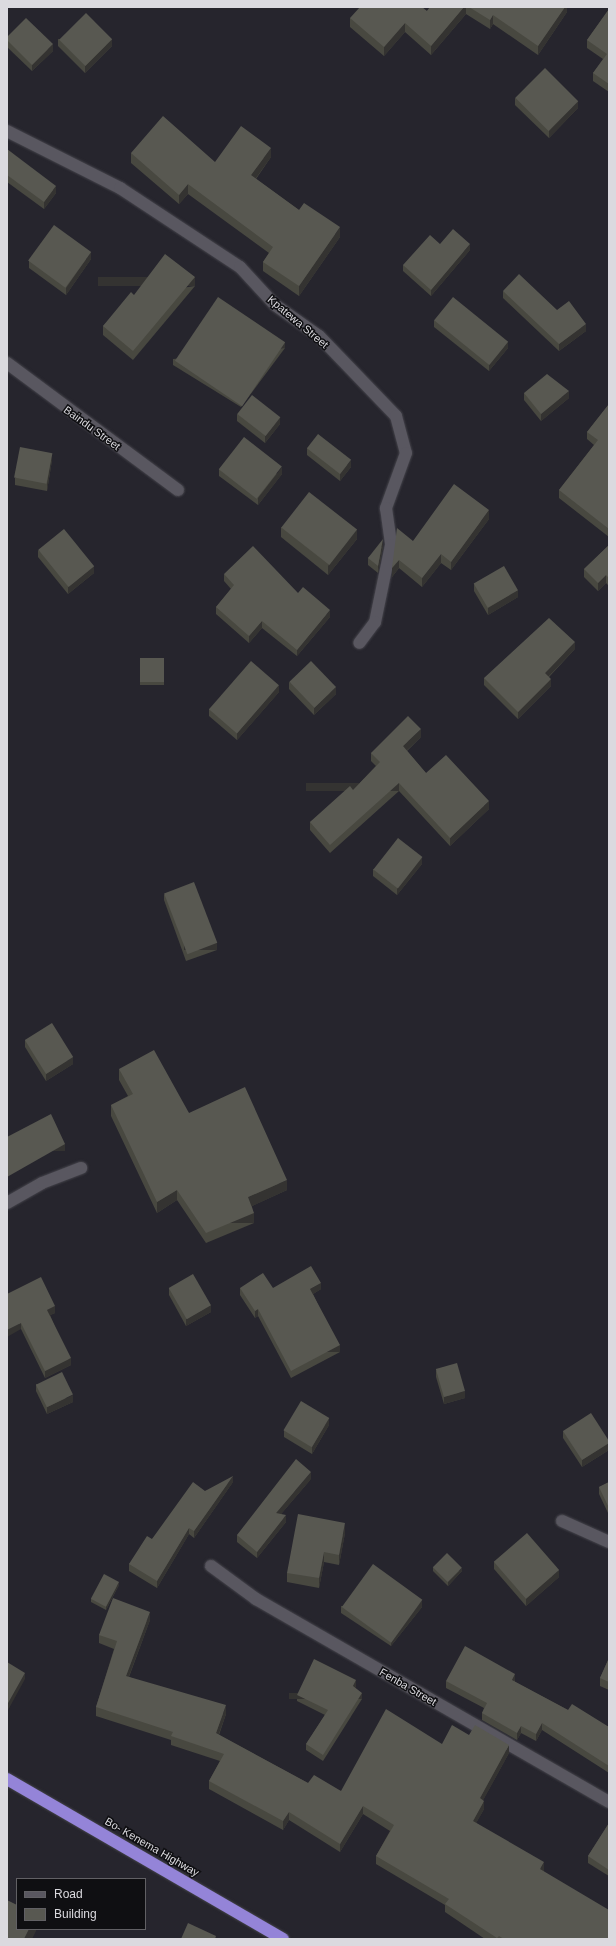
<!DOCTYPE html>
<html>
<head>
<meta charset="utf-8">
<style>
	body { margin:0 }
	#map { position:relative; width:616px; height:1946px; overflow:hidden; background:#26252d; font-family:Helvetica,sans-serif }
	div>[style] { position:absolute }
	.roads { filter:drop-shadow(0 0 1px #44434a) drop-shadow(0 0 1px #44434a) }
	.minor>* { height:12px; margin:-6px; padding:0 6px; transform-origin:6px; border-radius:6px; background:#595760 }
	.highway>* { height:12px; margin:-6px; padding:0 6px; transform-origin:6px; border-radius:6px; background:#9484d8 }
	.wall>* { inset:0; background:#484840; transform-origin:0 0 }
	.shaded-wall>* { inset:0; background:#343331; transform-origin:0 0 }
	.building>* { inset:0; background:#585851; transform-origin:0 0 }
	span { translate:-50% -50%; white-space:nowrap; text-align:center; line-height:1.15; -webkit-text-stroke:3px #0f0f12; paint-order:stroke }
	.street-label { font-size:11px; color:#dbdadf }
	.frame { position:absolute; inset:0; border:8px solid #dbdadf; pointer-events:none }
	.legend { position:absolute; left:16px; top:1878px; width:130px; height:52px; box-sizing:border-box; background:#0f0f12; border:1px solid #616064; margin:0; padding:5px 7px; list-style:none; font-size:12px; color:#dbdadf }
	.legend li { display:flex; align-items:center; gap:8px; height:20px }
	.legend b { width:20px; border:1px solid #616064 }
</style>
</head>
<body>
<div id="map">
	<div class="roads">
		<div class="minor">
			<div style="left:7px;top:131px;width:127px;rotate:26.8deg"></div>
			<div style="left:120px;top:188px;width:144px;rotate:33.4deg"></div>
			<div style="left:240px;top:267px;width:52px;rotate:47.4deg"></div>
			<div style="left:275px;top:305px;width:54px;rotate:35.2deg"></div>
			<div style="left:319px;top:336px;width:111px;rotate:46.1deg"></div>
			<div style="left:396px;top:416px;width:38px;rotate:75deg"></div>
			<div style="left:406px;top:453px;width:59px;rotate:110deg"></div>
			<div style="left:386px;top:508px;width:37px;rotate:82deg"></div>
			<div style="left:391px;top:545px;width:79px;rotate:101.7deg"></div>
			<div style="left:375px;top:622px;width:26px;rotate:127deg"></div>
			<div style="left:7px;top:363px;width:213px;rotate:36.6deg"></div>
			<div style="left:7px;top:1203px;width:40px;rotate:-29.7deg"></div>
			<div style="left:42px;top:1183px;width:42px;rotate:-21deg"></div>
			<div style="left:562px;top:1521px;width:51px;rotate:24.1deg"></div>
			<div style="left:211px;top:1566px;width:56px;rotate:36.3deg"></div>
			<div style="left:256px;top:1599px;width:407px;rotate:29.9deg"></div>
		</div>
		<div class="highway">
			<div style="left:7px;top:1779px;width:319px;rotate:30.1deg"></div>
		</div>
	</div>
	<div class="wall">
		<div style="clip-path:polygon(430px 7px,567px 7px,567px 12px,538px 55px,493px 24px,490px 29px,466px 14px,431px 55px,405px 32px,384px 56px,350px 27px,350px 18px,427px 11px)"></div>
		<div style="clip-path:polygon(609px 9px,609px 92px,593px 81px,593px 73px,603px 59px,587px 48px,587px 40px)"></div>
		<div style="clip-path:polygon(7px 37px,53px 51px,32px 71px,7px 47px)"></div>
		<div style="clip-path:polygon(58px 39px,112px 46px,85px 73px,58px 46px)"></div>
		<div style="clip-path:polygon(515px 98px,578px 108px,549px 138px,515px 105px)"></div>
		<div style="clip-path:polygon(7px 149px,56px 193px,44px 209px,7px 182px)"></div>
		<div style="clip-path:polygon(131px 153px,215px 162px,271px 157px,256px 179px,299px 210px,340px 237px,299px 296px,263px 271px,263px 262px,269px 253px,188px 194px,179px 204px,131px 163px)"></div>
		<div style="clip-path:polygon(470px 250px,431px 296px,403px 271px,403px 265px)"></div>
		<div style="clip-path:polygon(91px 259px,66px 295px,29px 268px,29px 261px)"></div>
		<div style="clip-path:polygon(195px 286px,133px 360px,103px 335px,103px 326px,134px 295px)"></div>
		<div style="clip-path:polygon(503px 291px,557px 310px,586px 331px,559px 351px,503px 298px)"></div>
		<div style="clip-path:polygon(434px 320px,508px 348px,489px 371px,434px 327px)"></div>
		<div style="clip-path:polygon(285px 348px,241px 407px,173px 365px,173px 359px)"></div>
		<div style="clip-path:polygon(524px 393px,569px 398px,541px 421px,524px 400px)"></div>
		<div style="clip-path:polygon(609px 404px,609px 537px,559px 498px,559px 490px,594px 445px,587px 439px,587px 432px)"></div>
		<div style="clip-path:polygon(237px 414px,280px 424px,265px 443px,237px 421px)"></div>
		<div style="clip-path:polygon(307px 448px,351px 467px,340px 481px,307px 455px)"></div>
		<div style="clip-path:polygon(52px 460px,47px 491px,15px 485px,15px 478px)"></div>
		<div style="clip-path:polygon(219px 469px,282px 474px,258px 505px,219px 476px)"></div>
		<div style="clip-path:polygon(489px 519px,451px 570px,441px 563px,422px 587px,399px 568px,392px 577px,392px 568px,413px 541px)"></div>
		<div style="clip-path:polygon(281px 527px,357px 539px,328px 575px,281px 537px)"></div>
		<div style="clip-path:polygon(609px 545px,609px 586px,606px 583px,598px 591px,584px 577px,584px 569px)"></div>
		<div style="clip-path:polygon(383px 546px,378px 573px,368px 565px,368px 558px)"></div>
		<div style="clip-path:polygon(38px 550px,94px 573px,68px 594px,38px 557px)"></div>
		<div style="clip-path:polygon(224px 574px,298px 593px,330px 617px,297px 656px,262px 628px,249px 643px,216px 614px,216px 607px,231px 589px,224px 581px)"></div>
		<div style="clip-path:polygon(474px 584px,518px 597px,488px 615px,474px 591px)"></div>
		<div style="clip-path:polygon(575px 649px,549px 677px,551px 686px,518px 719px,484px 685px,484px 678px)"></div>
		<div style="left:140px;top:658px;width:24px;height:27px"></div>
		<div style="clip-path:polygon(289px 682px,336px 694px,314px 715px,289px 689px)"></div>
		<div style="clip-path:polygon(279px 692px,237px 740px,209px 716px,209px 709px)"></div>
		<div style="clip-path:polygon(421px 737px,407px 751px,426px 773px,489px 809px,450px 846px,399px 791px,330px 853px,310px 830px,310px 822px,353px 790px,376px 766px,371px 761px,371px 753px)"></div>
		<div style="clip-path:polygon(422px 864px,397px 895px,373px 876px,373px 869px)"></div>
		<div style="clip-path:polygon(164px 894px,217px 950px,186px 961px,164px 900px)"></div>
		<div style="clip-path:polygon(25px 1040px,73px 1064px,46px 1081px,25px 1047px)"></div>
		<div style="clip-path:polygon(119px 1069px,189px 1113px,287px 1190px,252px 1206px,254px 1223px,206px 1243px,177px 1200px,157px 1213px,111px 1116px,111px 1105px,128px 1096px,119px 1080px)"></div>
		<div style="clip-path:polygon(169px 1288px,211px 1312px,186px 1326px,169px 1295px)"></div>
		<div style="clip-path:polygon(240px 1288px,321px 1289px,313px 1294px,340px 1352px,291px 1378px,258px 1316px,255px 1318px,240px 1295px)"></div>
		<div style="clip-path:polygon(7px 1294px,55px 1313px,50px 1315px,71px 1365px,45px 1378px,21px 1329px)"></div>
		<div style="clip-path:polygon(436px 1370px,465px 1398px,444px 1404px,436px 1377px)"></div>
		<div style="clip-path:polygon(36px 1384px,73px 1402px,47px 1414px,36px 1391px)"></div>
		<div style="clip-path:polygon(329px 1425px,312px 1454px,284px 1437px,284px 1430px)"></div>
		<div style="clip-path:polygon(563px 1431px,609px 1441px,609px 1450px,582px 1467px,563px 1438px)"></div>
		<div style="clip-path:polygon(311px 1479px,281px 1514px,286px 1522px,257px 1558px,237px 1542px,237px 1535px)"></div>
		<div style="clip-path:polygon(233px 1482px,194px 1538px,189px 1534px,157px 1588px,129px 1571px,129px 1564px,152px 1539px,205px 1491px)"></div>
		<div style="clip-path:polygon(609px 1482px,609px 1515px,599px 1494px,599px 1487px)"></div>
		<div style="clip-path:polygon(345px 1533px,339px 1565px,324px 1562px,319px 1588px,287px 1582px,287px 1573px)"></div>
		<div style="clip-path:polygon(494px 1562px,559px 1577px,526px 1606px,494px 1569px)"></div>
		<div style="clip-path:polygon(433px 1567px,462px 1571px,448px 1586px,433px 1571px)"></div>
		<div style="clip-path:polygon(119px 1585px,106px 1610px,91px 1602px,91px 1599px)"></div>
		<div style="clip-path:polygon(341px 1606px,422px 1607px,391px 1646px,341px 1613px)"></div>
		<div style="clip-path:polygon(150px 1620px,129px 1677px,226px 1714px,219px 1735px,308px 1783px,341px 1791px,442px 1744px,469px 1735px,509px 1753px,483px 1800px,484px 1809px,476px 1823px,544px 1870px,543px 1871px,609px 1939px,485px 1939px,445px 1912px,445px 1905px,376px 1864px,376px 1856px,390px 1831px,363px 1814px,340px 1852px,289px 1820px,283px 1830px,209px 1789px,209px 1781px,220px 1761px,171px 1745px,171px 1740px,96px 1716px,96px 1707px,114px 1649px,99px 1643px,99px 1635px)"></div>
		<div style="clip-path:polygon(609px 1658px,609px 1690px,600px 1686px,600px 1678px)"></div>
		<div style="clip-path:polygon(515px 1680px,515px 1682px,568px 1710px,609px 1727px,609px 1773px,542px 1730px,536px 1741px,521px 1733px,517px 1740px,482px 1720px,482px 1713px,484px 1708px,446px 1688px,446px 1681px)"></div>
		<div style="clip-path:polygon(356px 1686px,355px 1688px,362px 1699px,323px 1761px,306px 1750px,306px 1744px,325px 1715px,297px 1701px,297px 1695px)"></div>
		<div style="clip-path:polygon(609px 1823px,609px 1876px,588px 1863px,588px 1856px)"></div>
	</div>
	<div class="shaded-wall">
		<div style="clip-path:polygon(464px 7px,466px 7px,466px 14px,431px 55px,431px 46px)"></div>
		<div style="clip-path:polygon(565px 7px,567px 7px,567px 12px,538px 55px,538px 46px)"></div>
		<div style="clip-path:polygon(493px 15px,493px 24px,490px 29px,490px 20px)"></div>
		<div style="clip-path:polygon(405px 23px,405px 32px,384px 56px,384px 47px)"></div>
		<div style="clip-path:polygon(112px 39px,112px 46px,85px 73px,85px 66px)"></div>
		<div style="clip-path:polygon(53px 44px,53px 51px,32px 71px,32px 65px)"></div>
		<div style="clip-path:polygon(578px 101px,578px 108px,549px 138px,549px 131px)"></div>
		<div style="clip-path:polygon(271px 148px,271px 157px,251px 185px,251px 175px)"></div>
		<div style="clip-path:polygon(188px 184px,188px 194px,179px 204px,179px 195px)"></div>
		<div style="clip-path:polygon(56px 186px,56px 193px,44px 209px,44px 202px)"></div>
		<div style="clip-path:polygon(340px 227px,340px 237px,299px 296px,299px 286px)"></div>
		<div style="clip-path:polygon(470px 244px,470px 250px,431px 296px,431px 290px)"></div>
		<div style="clip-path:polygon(91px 252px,91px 259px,66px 295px,66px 288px)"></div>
		<div style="left:195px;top:277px;width:9px;height:97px;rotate:90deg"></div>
		<div style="clip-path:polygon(586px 324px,586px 331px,559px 351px,559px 344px)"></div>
		<div style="left:285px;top:342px;width:6px;height:74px;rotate:90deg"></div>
		<div style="clip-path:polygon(508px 342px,508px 348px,489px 371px,489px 364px)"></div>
		<div style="clip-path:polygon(569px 391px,569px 398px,541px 421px,541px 414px)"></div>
		<div style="clip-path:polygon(280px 417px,280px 424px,265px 443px,265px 436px)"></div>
		<div style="clip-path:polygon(52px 453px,52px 460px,47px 491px,47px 484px)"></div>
		<div style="clip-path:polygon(351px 460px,351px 467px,340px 481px,340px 474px)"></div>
		<div style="clip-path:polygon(282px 467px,282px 474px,258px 505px,258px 498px)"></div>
		<div style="clip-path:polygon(489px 510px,489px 519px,451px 570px,451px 562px)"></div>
		<div style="clip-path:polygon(357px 529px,357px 539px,328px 575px,328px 566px)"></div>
		<div style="clip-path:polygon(383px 539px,383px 546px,378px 573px,378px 566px)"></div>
		<div style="clip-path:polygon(441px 554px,441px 563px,422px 587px,422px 578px)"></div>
		<div style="clip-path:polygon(399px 560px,399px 568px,392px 577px,392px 568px)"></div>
		<div style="clip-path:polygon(94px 566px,94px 573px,68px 594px,68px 587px)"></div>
		<div style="clip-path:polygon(606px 575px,606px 583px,598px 591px,598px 583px)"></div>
		<div style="clip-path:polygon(518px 590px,518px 597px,488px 615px,488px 608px)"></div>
		<div style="clip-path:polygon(330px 610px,330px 617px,297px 656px,297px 650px)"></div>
		<div style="clip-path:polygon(262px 621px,262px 628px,249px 643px,249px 636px)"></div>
		<div style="clip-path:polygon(575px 642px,575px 649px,545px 680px,545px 673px)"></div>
		<div style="clip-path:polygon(551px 679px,551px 686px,518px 719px,518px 712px)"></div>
		<div style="clip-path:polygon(279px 685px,279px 692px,237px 740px,237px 733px)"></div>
		<div style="clip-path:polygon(336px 687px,336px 694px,314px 715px,314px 708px)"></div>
		<div style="clip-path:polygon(421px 729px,421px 737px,403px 754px,403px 746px)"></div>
		<div style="left:399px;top:783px;width:8px;height:93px;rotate:90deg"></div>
		<div style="clip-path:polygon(489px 801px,489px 809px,450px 846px,450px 838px)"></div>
		<div style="clip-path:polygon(422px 857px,422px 864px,397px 895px,397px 888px)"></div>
		<div style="left:217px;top:943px;width:7px;height:33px;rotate:90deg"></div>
		<div style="clip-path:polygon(73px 1057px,73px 1064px,46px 1081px,46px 1074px)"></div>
		<div style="left:65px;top:1144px;width:7px;height:67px;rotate:90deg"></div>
		<div style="clip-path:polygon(287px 1180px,287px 1190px,248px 1208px,248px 1197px)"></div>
		<div style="clip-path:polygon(177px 1190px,177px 1200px,157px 1213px,157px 1202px)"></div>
		<div style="left:254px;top:1213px;width:10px;height:52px;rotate:90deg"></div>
		<div style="clip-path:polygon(321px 1283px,321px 1289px,310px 1296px,310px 1289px)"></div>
		<div style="clip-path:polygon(211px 1305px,211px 1312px,186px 1326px,186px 1319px)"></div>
		<div style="clip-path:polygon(55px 1306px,55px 1313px,47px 1317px,47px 1310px)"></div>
		<div style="clip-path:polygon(258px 1309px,258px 1316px,255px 1318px,255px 1311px)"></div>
		<div style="clip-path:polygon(21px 1323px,21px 1329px,7px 1337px,7px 1330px)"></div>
		<div style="left:340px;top:1345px;width:7px;height:55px;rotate:90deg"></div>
		<div style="clip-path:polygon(71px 1358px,71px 1365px,45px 1378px,45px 1371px)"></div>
		<div style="clip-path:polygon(465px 1391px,465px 1398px,444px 1404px,444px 1397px)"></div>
		<div style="clip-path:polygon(73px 1395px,73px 1402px,47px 1414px,47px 1407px)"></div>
		<div style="clip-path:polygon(329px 1418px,329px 1425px,312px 1454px,312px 1447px)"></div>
		<div style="clip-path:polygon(609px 1443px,609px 1450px,582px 1467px,582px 1460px)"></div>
		<div style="clip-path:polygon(311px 1472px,311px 1479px,276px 1520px,276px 1513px)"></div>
		<div style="clip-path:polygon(233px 1476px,233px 1482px,194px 1538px,194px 1531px)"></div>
		<div style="clip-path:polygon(286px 1515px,286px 1522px,257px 1558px,257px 1552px)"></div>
		<div style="clip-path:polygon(345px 1523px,345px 1533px,339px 1565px,339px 1555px)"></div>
		<div style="clip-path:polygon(189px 1528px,189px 1534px,157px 1588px,157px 1581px)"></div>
		<div style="clip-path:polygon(324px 1552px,324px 1562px,319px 1588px,319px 1578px)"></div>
		<div style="clip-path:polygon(462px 1568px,462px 1571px,448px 1586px,448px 1582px)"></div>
		<div style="clip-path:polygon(559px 1570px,559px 1577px,526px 1606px,526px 1599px)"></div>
		<div style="clip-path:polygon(119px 1582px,119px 1585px,106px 1610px,106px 1607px)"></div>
		<div style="clip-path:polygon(422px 1600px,422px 1607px,391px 1646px,391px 1639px)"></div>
		<div style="clip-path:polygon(150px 1612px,150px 1620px,126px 1684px,126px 1676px)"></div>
		<div style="clip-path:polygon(25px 1673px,25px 1679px,7px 1712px,7px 1705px)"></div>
		<div style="clip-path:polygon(515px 1674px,515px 1680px,512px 1687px,512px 1680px)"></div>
		<div style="clip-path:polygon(356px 1680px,356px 1686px,353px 1692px,353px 1686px)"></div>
		<div style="left:362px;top:1693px;width:6px;height:73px;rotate:90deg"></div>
		<div style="clip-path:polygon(226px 1705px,226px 1714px,216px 1742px,216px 1733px)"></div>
		<div style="clip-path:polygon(542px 1723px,542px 1730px,536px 1741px,536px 1734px)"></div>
		<div style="clip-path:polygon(521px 1726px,521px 1733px,517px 1740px,517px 1733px)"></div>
		<div style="clip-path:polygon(509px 1745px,509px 1753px,480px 1806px,480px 1798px)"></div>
		<div style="clip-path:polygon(484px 1801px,484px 1809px,473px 1829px,473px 1821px)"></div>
		<div style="clip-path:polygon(363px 1806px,363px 1814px,340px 1852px,340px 1844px)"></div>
		<div style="clip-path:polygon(289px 1812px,289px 1820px,283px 1830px,283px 1821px)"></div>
		<div style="clip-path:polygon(544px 1862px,544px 1870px,540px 1877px,540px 1869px)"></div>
		<div style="clip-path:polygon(29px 1929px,36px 1929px,36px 1931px,32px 1939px,24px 1939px)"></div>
	</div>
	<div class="building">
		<div style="clip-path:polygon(360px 7px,422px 7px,427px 11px,430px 7px,464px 7px,431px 46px,405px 23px,384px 47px,350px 18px)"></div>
		<div style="clip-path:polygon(469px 7px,565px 7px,538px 46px,493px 15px,490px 20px)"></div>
		<div style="clip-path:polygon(609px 9px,609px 84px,593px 73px,607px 54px,587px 40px)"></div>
		<div style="left:86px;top:13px;width:37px;height:38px;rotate:45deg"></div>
		<div style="clip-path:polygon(26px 18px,53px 44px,32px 65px,7px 40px,7px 37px)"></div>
		<div style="left:545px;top:68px;width:47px;height:42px;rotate:45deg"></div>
		<div style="clip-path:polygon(163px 116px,215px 162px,241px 126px,271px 148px,251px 175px,299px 210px,304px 203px,340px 227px,299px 286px,263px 262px,273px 247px,188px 184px,179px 195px,131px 153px)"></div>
		<div style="clip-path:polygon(7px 149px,56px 186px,44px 202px,7px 175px)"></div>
		<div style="left:54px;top:225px;width:46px;height:44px;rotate:36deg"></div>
		<div style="clip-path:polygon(453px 229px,470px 244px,431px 290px,403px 265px,430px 235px,440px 244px)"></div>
		<div style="clip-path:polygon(165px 254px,195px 277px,133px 351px,103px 326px,131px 292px,134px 295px)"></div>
		<div style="clip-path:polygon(519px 274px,557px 310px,569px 301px,586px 324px,559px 344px,503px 291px)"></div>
		<div style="left:218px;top:297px;width:81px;height:77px;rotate:34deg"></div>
		<div style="left:453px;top:297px;width:71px;height:30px;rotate:39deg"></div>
		<div style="clip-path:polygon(547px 374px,569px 391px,541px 414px,524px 393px)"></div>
		<div style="left:252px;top:395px;width:36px;height:24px;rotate:38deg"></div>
		<div style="clip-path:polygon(609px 404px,609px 529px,559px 490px,598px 440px,587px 432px)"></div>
		<div style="left:318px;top:434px;width:42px;height:18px;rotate:38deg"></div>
		<div style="left:244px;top:437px;width:48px;height:41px;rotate:38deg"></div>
		<div style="left:20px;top:447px;width:33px;height:31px;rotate:11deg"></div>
		<div style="clip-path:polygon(454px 484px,489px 510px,451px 562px,441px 554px,422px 578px,399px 560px,392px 568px,397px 528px,413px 541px)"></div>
		<div style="left:309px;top:492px;width:61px;height:45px;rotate:38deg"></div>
		<div style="left:64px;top:529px;width:48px;height:33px;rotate:51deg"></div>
		<div style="clip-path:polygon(383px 539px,378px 566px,368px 558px)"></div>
		<div style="clip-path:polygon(609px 545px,609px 578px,606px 575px,598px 583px,584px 569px)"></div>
		<div style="clip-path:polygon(253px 546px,298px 593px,303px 587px,330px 610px,297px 650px,262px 621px,249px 636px,216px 607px,234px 585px,224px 574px)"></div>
		<div style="left:504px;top:566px;width:28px;height:35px;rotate:60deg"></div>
		<div style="clip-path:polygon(549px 618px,575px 642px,545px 673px,551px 679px,518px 712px,484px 678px)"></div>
		<div style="left:140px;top:658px;width:24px;height:24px"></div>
		<div style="left:251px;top:661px;width:37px;height:64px;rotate:41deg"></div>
		<div style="left:311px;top:661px;width:36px;height:30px;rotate:46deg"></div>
		<div style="clip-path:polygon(408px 716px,421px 729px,403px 746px,426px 773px,446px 755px,489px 801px,450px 838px,399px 783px,330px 845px,310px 822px,350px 786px,353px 790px,380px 762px,371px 753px)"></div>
		<div style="left:398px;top:838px;width:31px;height:40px;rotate:38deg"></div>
		<div style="left:194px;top:882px;width:65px;height:32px;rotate:69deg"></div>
		<div style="left:52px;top:1023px;width:40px;height:32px;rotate:58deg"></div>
		<div style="clip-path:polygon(154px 1050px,189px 1113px,245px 1087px,287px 1180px,248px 1197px,254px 1213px,206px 1233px,177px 1190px,157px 1202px,111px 1105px,133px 1094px,119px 1069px)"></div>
		<div style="clip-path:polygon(51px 1114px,65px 1144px,7px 1177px,7px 1137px)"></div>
		<div style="clip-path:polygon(311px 1266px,321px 1283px,310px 1289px,340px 1345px,291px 1371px,258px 1309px,255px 1311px,240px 1288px,263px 1273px,273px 1288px)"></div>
		<div style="left:193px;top:1274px;width:36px;height:28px;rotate:60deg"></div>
		<div style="clip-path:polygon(41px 1277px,55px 1306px,47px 1310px,71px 1358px,45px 1371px,21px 1323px,7px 1330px,7px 1294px)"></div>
		<div style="left:457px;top:1363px;width:29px;height:22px;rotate:74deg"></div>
		<div style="left:62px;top:1372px;width:25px;height:29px;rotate:64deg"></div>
		<div style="left:301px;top:1401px;width:33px;height:34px;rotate:31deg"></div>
		<div style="clip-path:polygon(591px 1413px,609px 1441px,609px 1443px,582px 1460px,563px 1431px)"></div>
		<div style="clip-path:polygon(296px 1459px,311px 1472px,276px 1513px,286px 1515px,257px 1552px,237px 1535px)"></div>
		<div style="clip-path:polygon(233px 1476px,194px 1531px,189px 1528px,157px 1581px,129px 1564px,147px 1536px,152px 1539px,193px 1482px,205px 1491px)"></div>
		<div style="clip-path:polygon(609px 1482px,609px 1508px,599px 1487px)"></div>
		<div style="clip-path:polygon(298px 1514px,345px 1523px,339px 1555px,324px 1552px,319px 1578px,287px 1573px)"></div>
		<div style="left:527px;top:1533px;width:49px;height:44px;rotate:49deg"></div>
		<div style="left:447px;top:1553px;width:21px;height:20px;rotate:45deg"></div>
		<div style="left:373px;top:1564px;width:61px;height:53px;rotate:36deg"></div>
		<div style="left:104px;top:1574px;width:17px;height:28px;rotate:28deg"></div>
		<div style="clip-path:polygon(113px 1598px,150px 1612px,126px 1676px,226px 1705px,216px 1733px,308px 1783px,314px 1775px,341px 1791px,386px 1709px,442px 1744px,452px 1725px,469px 1735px,475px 1725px,509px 1745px,480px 1798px,484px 1801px,473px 1821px,544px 1862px,540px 1869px,609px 1910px,609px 1939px,504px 1939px,499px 1936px,497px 1938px,445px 1904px,449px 1899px,376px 1856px,394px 1825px,363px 1806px,340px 1844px,289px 1812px,283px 1821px,209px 1781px,224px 1754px,171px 1736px,173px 1732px,96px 1707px,117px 1641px,99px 1635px)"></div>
		<div style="clip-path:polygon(465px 1646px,515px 1674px,512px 1680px,568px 1710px,572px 1704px,609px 1727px,609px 1766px,542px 1723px,536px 1734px,521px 1726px,517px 1733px,482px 1713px,487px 1703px,446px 1681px)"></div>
		<div style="clip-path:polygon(609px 1658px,609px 1682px,600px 1678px)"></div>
		<div style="clip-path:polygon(314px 1659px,356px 1680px,353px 1686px,362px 1693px,323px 1755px,306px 1744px,328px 1710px,297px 1695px)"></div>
		<div style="clip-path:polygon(7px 1662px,25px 1673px,7px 1705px)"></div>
		<div style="clip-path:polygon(609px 1823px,609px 1870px,588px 1856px)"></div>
		<div style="clip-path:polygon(7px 1900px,17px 1905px,17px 1929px,29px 1929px,24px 1939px,7px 1939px)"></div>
		<div style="clip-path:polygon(188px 1923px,216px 1936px,215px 1939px,181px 1939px)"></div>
	</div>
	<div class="street-label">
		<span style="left:298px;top:322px;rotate:40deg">Kpatewa Street</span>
		<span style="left:92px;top:428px;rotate:36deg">Baindu Street</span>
		<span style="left:408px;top:1687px;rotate:30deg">Fenba Street</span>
		<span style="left:152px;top:1847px;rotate:30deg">Bo- Kenema Highway</span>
	</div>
	<div class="frame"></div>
	<ul class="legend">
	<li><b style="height:5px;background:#595760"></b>Road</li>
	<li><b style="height:11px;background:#585851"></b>Building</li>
	</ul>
</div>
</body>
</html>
